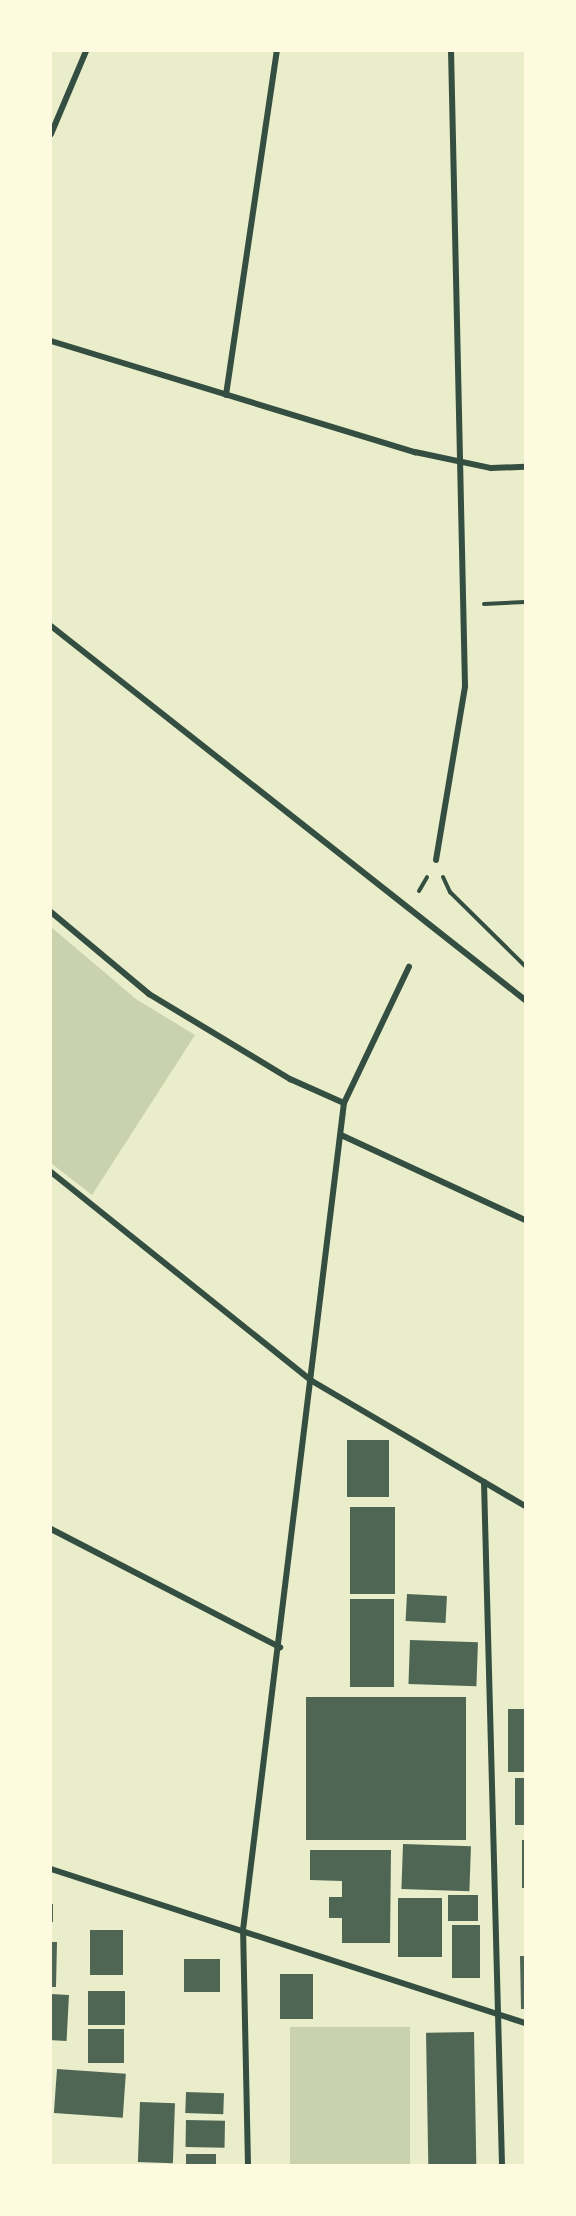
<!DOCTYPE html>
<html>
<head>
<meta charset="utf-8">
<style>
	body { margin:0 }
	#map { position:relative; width:576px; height:2216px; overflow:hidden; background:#e9edc9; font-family:Commissioner,sans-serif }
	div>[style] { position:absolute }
	.green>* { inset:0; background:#cad2ad; transform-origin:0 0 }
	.building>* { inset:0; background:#4f6655; transform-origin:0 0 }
	.path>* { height:4px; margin:-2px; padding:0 2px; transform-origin:2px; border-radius:2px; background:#344e41 }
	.minor>* { height:6px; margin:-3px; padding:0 3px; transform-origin:3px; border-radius:3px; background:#344e41 }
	span { translate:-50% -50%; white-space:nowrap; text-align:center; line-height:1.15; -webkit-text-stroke:6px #fefae0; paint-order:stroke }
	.frame { position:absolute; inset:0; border:52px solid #fefae0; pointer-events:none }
</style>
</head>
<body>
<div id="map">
	<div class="green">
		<div style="clip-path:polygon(51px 927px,136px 999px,195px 1035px,92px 1195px,51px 1163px)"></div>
		<div style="left:290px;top:2027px;width:120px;height:138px"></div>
	</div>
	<div class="building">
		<div style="left:347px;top:1440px;width:42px;height:57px"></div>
		<div style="left:350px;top:1507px;width:45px;height:87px"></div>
		<div style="left:407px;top:1594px;width:40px;height:27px;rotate:3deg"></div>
		<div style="left:350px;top:1599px;width:44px;height:88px"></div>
		<div style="left:410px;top:1640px;width:68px;height:44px;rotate:2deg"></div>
		<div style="left:466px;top:1697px;width:143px;height:160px;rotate:90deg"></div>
		<div style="left:508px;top:1709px;width:17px;height:63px"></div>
		<div style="left:515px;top:1778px;width:10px;height:47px"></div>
		<div style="left:525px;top:1840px;width:48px;height:3px;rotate:90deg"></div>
		<div style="left:403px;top:1844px;width:68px;height:45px;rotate:2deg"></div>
		<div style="clip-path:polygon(310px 1850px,391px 1850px,390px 1943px,342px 1943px,342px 1918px,329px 1918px,329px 1897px,342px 1897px,342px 1881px,310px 1880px)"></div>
		<div style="left:478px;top:1895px;width:26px;height:30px;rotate:90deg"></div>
		<div style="left:398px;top:1898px;width:44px;height:59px"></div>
		<div style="left:51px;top:1904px;width:2px;height:18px"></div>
		<div style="left:480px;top:1925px;width:53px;height:28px;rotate:90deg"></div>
		<div style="left:90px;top:1930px;width:33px;height:45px"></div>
		<div style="clip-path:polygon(51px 1942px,57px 1942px,56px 1987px,51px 1987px)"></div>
		<div style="clip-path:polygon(520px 1956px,525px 1956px,525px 2009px,521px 2009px)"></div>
		<div style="left:184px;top:1959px;width:36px;height:33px"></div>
		<div style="left:280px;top:1974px;width:33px;height:45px"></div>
		<div style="left:88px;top:1991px;width:37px;height:34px"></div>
		<div style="left:51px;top:1994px;width:18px;height:46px;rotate:3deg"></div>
		<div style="left:88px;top:2029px;width:36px;height:34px"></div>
		<div style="left:474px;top:2032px;width:133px;height:48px;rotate:89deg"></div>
		<div style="left:57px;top:2069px;width:69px;height:44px;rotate:4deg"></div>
		<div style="left:186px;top:2092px;width:38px;height:21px;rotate:2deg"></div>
		<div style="left:140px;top:2102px;width:35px;height:60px;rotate:2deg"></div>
		<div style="left:186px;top:2120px;width:39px;height:27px;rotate:1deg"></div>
		<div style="left:216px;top:2154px;width:11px;height:30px;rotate:90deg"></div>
	</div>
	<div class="path">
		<div style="left:484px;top:604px;width:41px;rotate:-2.8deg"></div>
		<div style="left:443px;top:877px;width:17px;rotate:65deg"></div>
		<div style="left:450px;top:892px;width:105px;rotate:44.6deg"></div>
		<div style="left:419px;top:891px;width:16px;rotate:-60deg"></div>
	</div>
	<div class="minor">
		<div style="left:51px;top:134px;width:90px;rotate:-67.1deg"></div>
		<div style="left:51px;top:341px;width:381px;rotate:17deg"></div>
		<div style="left:415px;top:452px;width:78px;rotate:11.9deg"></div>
		<div style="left:491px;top:468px;width:34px;rotate:-2deg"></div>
		<div style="left:226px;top:395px;width:348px;rotate:-81.6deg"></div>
		<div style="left:51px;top:626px;width:604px;rotate:38.27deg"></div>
		<div style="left:436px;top:860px;width:176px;rotate:-80.5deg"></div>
		<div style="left:465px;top:686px;width:635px;rotate:-91.26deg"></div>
		<div style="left:51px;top:912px;width:128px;rotate:39.9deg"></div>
		<div style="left:149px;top:994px;width:165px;rotate:31.1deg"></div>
		<div style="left:290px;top:1079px;width:59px;rotate:24deg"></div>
		<div style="left:341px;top:1135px;width:203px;rotate:24.8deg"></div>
		<div style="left:51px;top:1172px;width:334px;rotate:38.7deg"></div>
		<div style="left:312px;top:1381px;width:247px;rotate:30.4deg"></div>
		<div style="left:484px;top:1482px;width:683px;rotate:88.49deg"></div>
		<div style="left:51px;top:1529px;width:258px;rotate:27.3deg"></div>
		<div style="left:51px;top:1869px;width:498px;rotate:18deg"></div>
		<div style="left:248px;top:2165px;width:235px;rotate:-91.2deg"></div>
		<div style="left:243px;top:1930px;width:833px;rotate:-83.04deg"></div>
		<div style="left:344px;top:1103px;width:151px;rotate:-64.5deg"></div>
	</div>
	<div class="frame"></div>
</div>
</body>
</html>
